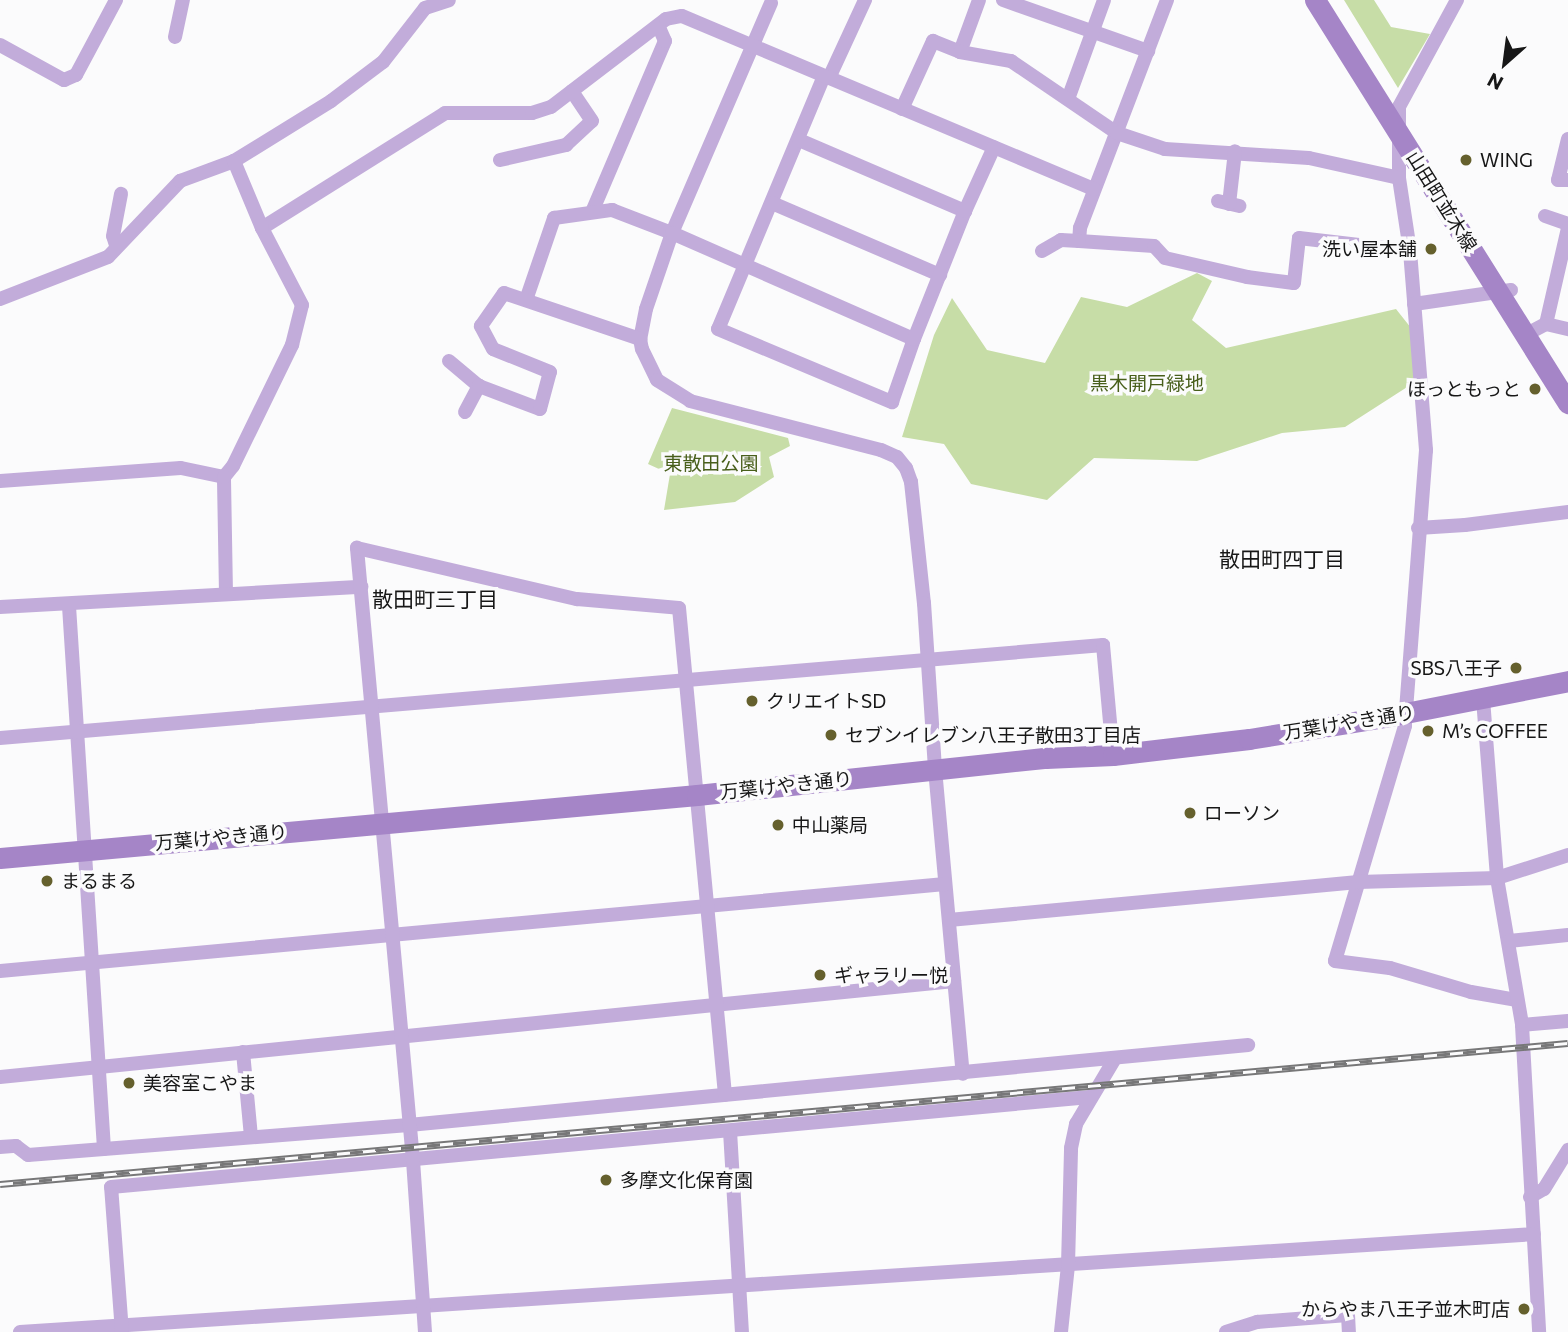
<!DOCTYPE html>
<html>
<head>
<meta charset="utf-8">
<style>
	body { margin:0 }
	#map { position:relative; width:1568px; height:1332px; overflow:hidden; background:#fbfbfc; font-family:Commissioner,"Noto Sans JP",sans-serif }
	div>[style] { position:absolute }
	.green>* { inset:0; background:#c7dda7 }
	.street>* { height:14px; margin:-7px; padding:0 7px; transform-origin:7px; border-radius:7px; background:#c2acda }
	.secondary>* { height:21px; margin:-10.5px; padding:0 10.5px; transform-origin:10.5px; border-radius:10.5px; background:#a585c7 }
	.rail>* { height:7px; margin-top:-3.5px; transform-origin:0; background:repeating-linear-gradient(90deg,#fbfbfc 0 13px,#777778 0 26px); box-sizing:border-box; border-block:2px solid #777778 }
	.dots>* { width:19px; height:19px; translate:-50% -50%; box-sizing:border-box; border:4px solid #fbfbfc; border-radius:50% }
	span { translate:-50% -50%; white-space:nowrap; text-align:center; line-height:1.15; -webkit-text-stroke:7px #fbfbfc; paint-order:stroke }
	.poi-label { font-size:19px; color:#171717 }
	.left { translate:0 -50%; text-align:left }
	.right { translate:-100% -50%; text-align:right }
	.street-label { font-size:19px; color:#171717 }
	.park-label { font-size:19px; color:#485f1b }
	.neighbourhood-label { font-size:21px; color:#171717 }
	.north { position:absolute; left:1470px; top:28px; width:70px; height:70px; -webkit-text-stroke:5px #fbfbfc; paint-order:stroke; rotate:208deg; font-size:19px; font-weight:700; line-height:28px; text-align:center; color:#171717 }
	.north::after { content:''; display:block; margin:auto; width:24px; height:32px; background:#171717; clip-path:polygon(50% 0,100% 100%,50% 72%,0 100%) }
</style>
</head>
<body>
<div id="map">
	<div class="green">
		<div style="clip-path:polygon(1344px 0,1374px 0,1391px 27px,1430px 34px,1398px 88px)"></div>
		<div style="clip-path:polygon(1197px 273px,1212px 281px,1192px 320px,1226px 348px,1396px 309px,1415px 333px,1415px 382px,1345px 427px,1282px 433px,1197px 461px,1094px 458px,1047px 500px,971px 484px,944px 444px,902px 437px,934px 335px,952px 298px,987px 350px,1045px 363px,1081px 297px,1127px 307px)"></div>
		<div style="clip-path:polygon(672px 408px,788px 438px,790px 446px,769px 457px,774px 477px,735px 502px,664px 510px,670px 474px,648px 464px)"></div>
	</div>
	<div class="street">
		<div style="left:1003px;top:0;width:154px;rotate:19.4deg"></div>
		<div style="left:1167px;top:0;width:244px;rotate:110.9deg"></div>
		<div style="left:1080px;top:228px;width:13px;rotate:94deg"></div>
		<div style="left:1079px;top:241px;width:75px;rotate:3.8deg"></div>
		<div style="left:1154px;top:246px;width:16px;rotate:47deg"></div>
		<div style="left:1165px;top:258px;width:84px;rotate:13deg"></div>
		<div style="left:1247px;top:277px;width:47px;rotate:7.3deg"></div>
		<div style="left:1294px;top:283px;width:45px;rotate:-83.7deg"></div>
		<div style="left:1299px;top:238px;width:112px;rotate:6.7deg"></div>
		<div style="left:1457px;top:0;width:122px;rotate:118.5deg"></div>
		<div style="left:1399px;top:107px;width:71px;rotate:90deg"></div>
		<div style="left:1399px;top:178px;width:74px;rotate:81.4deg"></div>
		<div style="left:1410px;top:251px;width:200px;rotate:85.4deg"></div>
		<div style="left:1426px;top:450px;width:277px;rotate:94.4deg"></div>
		<div style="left:1405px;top:726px;width:245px;rotate:106.6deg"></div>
		<div style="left:1335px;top:961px;width:55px;rotate:7.3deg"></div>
		<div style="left:1390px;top:968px;width:84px;rotate:16.5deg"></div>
		<div style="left:1471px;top:992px;width:47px;rotate:9.9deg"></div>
		<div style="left:771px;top:3px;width:250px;rotate:113.3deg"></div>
		<div style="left:672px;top:233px;width:80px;rotate:108.9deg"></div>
		<div style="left:646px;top:309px;width:31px;rotate:101deg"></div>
		<div style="left:640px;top:339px;width:10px;rotate:79deg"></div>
		<div style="left:642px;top:349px;width:34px;rotate:64deg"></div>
		<div style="left:657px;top:380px;width:39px;rotate:32deg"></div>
		<div style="left:690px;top:401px;width:197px;rotate:14.4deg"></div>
		<div style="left:881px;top:450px;width:17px;rotate:24deg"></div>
		<div style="left:897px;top:457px;width:14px;rotate:51deg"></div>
		<div style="left:906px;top:468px;width:15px;rotate:70deg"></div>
		<div style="left:911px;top:482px;width:122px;rotate:83.9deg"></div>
		<div style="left:924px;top:603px;width:166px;rotate:86.2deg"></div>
		<div style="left:935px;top:769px;width:306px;rotate:84.8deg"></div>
		<div style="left:175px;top:37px;width:38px;rotate:-78deg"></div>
		<div style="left:0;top:45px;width:73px;rotate:28.7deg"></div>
		<div style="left:64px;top:80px;width:13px;rotate:-23deg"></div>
		<div style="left:76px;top:75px;width:85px;rotate:-61.9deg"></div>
		<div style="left:960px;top:52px;width:55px;rotate:-69.9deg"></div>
		<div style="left:824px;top:76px;width:274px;rotate:112.7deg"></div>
		<div style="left:718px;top:329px;width:189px;rotate:22.8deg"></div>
		<div style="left:892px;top:402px;width:67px;rotate:-70.8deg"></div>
		<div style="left:829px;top:78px;width:86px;rotate:-65.2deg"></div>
		<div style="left:1068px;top:99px;width:105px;rotate:-70deg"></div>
		<div style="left:902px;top:109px;width:75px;rotate:-65.5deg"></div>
		<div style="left:933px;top:41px;width:29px;rotate:22deg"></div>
		<div style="left:960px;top:52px;width:52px;rotate:10deg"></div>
		<div style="left:1011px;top:61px;width:128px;rotate:34.2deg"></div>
		<div style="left:1117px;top:133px;width:51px;rotate:18.4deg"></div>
		<div style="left:1165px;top:149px;width:144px;rotate:3.6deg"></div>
		<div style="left:1309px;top:158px;width:92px;rotate:12.5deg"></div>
		<div style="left:1568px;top:139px;width:42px;rotate:103.7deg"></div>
		<div style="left:1558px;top:180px;width:10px"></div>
		<div style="left:799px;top:140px;width:181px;rotate:23.2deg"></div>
		<div style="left:500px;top:160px;width:68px;rotate:-12.8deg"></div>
		<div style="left:566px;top:145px;width:35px;rotate:-43deg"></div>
		<div style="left:592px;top:121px;width:36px;rotate:-124deg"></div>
		<div style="left:1218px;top:201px;width:22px;rotate:13deg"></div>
		<div style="left:772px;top:203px;width:183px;rotate:23.2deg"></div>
		<div style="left:1229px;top:204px;width:53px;rotate:-83.5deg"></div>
		<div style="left:592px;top:212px;width:186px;rotate:-66.9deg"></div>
		<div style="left:665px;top:41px;width:17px;rotate:-114deg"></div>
		<div style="left:1545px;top:216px;width:24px;rotate:19deg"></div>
		<div style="left:262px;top:228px;width:216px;rotate:-32.1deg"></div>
		<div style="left:445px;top:113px;width:87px"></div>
		<div style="left:532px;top:113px;width:20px;rotate:-18deg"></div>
		<div style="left:551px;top:107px;width:145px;rotate:-37.4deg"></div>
		<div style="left:666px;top:19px;width:16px;rotate:-11deg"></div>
		<div style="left:682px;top:16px;width:447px;rotate:22.8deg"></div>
		<div style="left:116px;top:245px;width:9px;rotate:-108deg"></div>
		<div style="left:113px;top:236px;width:43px;rotate:-79.2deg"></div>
		<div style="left:1042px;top:251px;width:22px;rotate:-30deg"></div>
		<div style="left:1061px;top:240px;width:18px;rotate:3deg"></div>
		<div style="left:0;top:299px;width:116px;rotate:-21.3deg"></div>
		<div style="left:108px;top:257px;width:105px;rotate:-46.5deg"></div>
		<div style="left:180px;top:181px;width:58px;rotate:-20.3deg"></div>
		<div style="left:234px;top:161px;width:114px;rotate:-31.7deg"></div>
		<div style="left:331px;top:101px;width:65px;rotate:-36.9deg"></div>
		<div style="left:383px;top:62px;width:68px;rotate:-52.1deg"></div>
		<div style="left:425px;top:8px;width:25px;rotate:-18deg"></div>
		<div style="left:526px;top:300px;width:87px;rotate:-71.1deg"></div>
		<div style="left:554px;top:218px;width:59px;rotate:-7.9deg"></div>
		<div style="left:612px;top:210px;width:64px;rotate:21deg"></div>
		<div style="left:672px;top:233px;width:264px;rotate:23.7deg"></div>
		<div style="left:914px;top:339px;width:138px;rotate:-68.3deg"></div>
		<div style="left:965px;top:211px;width:70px;rotate:-65.6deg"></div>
		<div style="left:1414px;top:304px;width:98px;rotate:-8.2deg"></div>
		<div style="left:1546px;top:324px;width:98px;rotate:-77.1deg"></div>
		<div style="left:1525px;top:335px;width:24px;rotate:-28deg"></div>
		<div style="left:1546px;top:324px;width:23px;rotate:13deg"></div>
		<div style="left:449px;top:361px;width:39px;rotate:40deg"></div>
		<div style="left:465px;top:412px;width:30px;rotate:-62deg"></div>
		<div style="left:479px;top:386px;width:65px;rotate:20.7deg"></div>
		<div style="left:540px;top:409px;width:38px;rotate:-75deg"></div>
		<div style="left:550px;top:372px;width:61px;rotate:-158deg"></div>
		<div style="left:493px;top:349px;width:26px;rotate:-118deg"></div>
		<div style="left:481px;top:326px;width:40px;rotate:-55.1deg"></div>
		<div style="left:504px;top:293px;width:144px;rotate:18.7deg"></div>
		<div style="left:0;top:481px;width:181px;rotate:-4.1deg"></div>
		<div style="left:181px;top:468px;width:44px;rotate:11.8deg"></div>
		<div style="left:1418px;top:528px;width:47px;rotate:-3.7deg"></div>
		<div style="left:1465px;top:525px;width:104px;rotate:-7.2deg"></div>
		<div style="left:226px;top:594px;width:117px;rotate:-91deg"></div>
		<div style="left:224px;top:477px;width:14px;rotate:-51deg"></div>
		<div style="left:233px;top:466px;width:135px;rotate:-64deg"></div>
		<div style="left:292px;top:345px;width:41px;rotate:-76deg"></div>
		<div style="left:302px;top:305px;width:87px;rotate:-117.5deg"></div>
		<div style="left:262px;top:228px;width:73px;rotate:-112.7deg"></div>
		<div style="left:69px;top:606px;width:544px;rotate:86.31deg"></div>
		<div style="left:0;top:607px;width:362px;rotate:-3.2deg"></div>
		<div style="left:1483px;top:699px;width:180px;rotate:85.5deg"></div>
		<div style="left:1497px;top:878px;width:149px;rotate:80.3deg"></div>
		<div style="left:1522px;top:1025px;width:307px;rotate:86.8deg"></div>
		<div style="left:0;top:738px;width:1107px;rotate:-4.82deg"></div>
		<div style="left:1103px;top:645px;width:110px;rotate:84.8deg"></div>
		<div style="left:949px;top:920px;width:411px;rotate:-5.3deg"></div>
		<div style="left:1358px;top:882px;width:139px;rotate:-1.6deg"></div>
		<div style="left:1497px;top:878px;width:75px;rotate:-17.9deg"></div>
		<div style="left:1509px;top:941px;width:59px;rotate:-5.8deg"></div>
		<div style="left:0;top:971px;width:949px;rotate:-5.26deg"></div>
		<div style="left:1522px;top:1025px;width:46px;rotate:-5deg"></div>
		<div style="left:243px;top:1052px;width:84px;rotate:84.6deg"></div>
		<div style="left:0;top:1077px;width:959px;rotate:-5.75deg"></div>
		<div style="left:730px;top:1131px;width:201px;rotate:86.6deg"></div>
		<div style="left:0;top:1147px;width:16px;rotate:-4deg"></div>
		<div style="left:16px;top:1146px;width:15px;rotate:37deg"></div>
		<div style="left:28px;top:1155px;width:382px;rotate:-4.5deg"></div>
		<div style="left:409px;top:1125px;width:843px;rotate:-5.45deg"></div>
		<div style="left:1530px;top:1197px;width:16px;rotate:-30deg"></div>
		<div style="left:1544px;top:1189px;width:46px;rotate:-58.4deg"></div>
		<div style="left:20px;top:1332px;width:1517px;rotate:-3.7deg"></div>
		<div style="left:122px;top:1332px;width:145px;rotate:-94.3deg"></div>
		<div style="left:111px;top:1187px;width:983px;rotate:-5.25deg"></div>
		<div style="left:425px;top:1332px;width:172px;rotate:-94deg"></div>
		<div style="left:413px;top:1160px;width:615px;rotate:-95.23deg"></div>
		<div style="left:357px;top:548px;width:226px;rotate:13.1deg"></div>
		<div style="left:577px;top:599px;width:102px;rotate:5deg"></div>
		<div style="left:679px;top:608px;width:489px;rotate:84.6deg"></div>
		<div style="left:1061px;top:1332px;width:67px;rotate:-84deg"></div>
		<div style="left:1068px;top:1265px;width:117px;rotate:-88.5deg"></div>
		<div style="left:1071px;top:1148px;width:25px;rotate:-78deg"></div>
		<div style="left:1076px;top:1124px;width:74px;rotate:-59.3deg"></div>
		<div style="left:1226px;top:1332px;width:33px;rotate:-18deg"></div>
		<div style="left:1257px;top:1322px;width:91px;rotate:-4.4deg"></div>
		<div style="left:1348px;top:1315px;width:17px;rotate:87deg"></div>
	</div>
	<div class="secondary">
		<div style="left:1315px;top:0;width:476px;rotate:57.9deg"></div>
		<div style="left:0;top:858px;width:700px;rotate:-5.16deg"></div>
		<div style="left:697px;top:795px;width:351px;rotate:-6.1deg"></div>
		<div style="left:1046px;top:758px;width:67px;rotate:-2.6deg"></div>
		<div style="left:1113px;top:755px;width:137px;rotate:-6.7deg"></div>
		<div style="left:1249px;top:739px;width:138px;rotate:-9.2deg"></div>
		<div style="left:1385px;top:717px;width:187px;rotate:-11.1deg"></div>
	</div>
	<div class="rail">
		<div style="left:0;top:1184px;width:1574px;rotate:-5.14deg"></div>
	</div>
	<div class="dots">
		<div style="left:1466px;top:160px;background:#65602d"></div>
		<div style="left:1431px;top:249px;background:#65602d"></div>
		<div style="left:1535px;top:389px;background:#65602d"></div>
		<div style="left:1516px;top:668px;background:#65602d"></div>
		<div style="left:752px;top:701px;background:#65602d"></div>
		<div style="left:1428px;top:731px;background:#65602d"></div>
		<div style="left:831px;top:735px;background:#65602d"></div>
		<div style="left:1190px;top:813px;background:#65602d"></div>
		<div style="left:778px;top:825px;background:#65602d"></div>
		<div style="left:47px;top:881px;background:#65602d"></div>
		<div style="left:820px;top:975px;background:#65602d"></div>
		<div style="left:129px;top:1083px;background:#65602d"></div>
		<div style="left:606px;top:1180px;background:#65602d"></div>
		<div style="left:1524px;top:1309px;background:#65602d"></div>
	</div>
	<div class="poi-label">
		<span class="left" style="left:1480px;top:160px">WING</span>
		<span class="right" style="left:1417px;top:249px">洗い屋本舗</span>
		<span class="right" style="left:1521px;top:389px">ほっともっと</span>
		<span class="right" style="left:1502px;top:668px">SBS八王子</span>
		<span class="left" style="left:766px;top:701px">クリエイトSD</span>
		<span class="left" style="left:1442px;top:731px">M’s COFFEE</span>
		<span class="left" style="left:845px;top:735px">セブンイレブン八王子散田3丁目店</span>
		<span class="left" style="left:1204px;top:813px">ローソン</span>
		<span class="left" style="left:792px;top:825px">中山薬局</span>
		<span class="left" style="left:61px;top:881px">まるまる</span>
		<span class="left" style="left:834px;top:975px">ギャラリー悦</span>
		<span class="left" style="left:143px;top:1083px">美容室こやま</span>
		<span class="left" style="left:620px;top:1180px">多摩文化保育園</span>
		<span class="right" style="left:1510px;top:1309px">からやま八王子並木町店</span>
	</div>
	<div class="street-label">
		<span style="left:1442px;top:201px;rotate:58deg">山田町並木線</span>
		<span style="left:1349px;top:722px;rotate:-9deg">万葉けやき通り</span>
		<span style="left:786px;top:785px;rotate:-6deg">万葉けやき通り</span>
		<span style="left:221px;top:837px;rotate:-5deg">万葉けやき通り</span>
	</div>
	<div class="park-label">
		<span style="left:1147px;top:383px">黒木開戸緑地</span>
		<span style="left:711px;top:463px">東散田公園</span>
	</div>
	<div class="neighbourhood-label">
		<span style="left:1282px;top:559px">散田町四丁目</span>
		<span style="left:435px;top:599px">散田町三丁目</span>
	</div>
	<div class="north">N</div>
</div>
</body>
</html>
